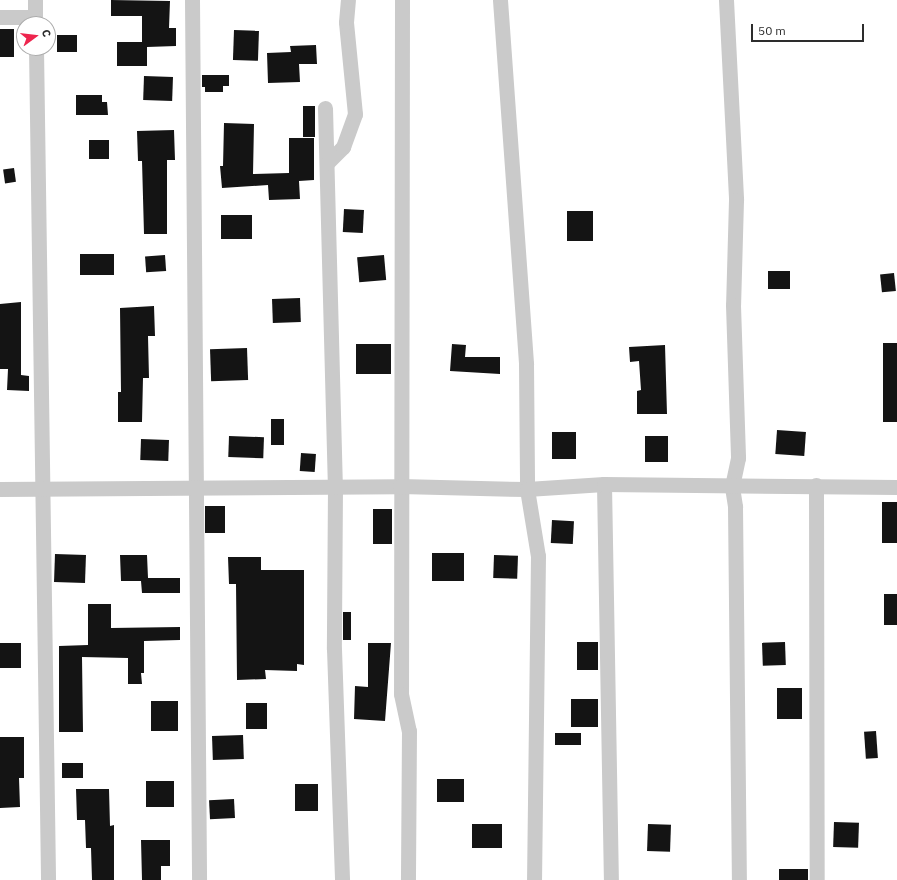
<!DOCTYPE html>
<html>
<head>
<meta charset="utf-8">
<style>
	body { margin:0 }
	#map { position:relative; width:897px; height:880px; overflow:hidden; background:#fff; font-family:"IBM Plex Sans",sans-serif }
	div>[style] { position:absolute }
	.building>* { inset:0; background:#141414; transform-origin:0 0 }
	.minor>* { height:15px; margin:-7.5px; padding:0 7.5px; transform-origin:7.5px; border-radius:7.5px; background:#cacaca }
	span { translate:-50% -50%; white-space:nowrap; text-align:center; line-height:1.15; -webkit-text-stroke:4px #fff; paint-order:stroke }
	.north { position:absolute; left:16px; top:16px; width:40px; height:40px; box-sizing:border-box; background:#fff; border:1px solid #ababab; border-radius:50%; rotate:75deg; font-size:11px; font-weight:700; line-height:16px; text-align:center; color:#2d2d2d }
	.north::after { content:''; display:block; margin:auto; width:14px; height:18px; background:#ee254e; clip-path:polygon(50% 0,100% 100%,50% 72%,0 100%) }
	.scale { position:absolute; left:751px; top:24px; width:113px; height:18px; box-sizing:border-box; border:2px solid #2d2d2d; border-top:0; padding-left:5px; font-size:12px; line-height:14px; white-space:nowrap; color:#2d2d2d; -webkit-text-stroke:3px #fff; paint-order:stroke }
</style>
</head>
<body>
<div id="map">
	<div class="building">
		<div style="clip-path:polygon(111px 0,170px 1px,169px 28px,176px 28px,176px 46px,147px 47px,147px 66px,117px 66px,117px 42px,142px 42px,142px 16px,111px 16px)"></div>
		<div style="left:0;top:29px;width:14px;height:28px"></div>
		<div style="left:234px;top:30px;width:25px;height:30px;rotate:2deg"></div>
		<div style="left:57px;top:35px;width:20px;height:17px"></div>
		<div style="clip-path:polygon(316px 45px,317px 64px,299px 64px,300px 82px,268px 83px,267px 53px,291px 52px,290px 46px)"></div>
		<div style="clip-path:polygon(202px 75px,229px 75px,229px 86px,223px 86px,223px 92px,205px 92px,205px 87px,202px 87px)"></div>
		<div style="left:144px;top:76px;width:29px;height:24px;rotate:2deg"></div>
		<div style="clip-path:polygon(76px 95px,102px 95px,102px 102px,107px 102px,108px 115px,76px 115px)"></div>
		<div style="left:303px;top:106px;width:12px;height:31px"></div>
		<div style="clip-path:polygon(224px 123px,254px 124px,253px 174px,289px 173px,289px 138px,314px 138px,314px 180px,299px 181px,300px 199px,269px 200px,268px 185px,222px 188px,220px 166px,223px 166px)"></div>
		<div style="clip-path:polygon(174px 130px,175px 160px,167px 160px,167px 234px,144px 234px,142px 161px,138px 161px,137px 131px)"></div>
		<div style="left:89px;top:140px;width:20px;height:19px"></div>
		<div style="left:14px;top:168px;width:14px;height:11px;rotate:82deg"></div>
		<div style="left:344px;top:209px;width:20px;height:23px;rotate:3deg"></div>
		<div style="left:567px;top:211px;width:26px;height:30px"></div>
		<div style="left:221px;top:215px;width:31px;height:24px"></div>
		<div style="left:80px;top:254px;width:34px;height:21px"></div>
		<div style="left:165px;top:255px;width:16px;height:20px;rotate:86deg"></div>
		<div style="left:384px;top:255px;width:25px;height:27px;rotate:85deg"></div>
		<div style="left:768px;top:271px;width:22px;height:18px"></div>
		<div style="left:894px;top:273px;width:18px;height:14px;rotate:84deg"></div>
		<div style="left:300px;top:298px;width:24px;height:28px;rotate:88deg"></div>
		<div style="clip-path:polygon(21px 302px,21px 375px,29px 376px,29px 391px,7px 390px,8px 369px,0 369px,0 304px)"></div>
		<div style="clip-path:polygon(154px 306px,155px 336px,148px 336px,149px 378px,143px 378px,142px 422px,118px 422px,118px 392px,121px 392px,120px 308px)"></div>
		<div style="left:897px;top:343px;width:79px;height:14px;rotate:90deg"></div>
		<div style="left:391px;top:344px;width:30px;height:35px;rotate:90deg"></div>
		<div style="clip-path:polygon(452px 344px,466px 345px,465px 357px,500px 357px,500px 374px,450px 371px)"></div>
		<div style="clip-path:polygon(665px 345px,667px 414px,637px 414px,637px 391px,641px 390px,639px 361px,630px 362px,629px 347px)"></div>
		<div style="left:247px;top:348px;width:32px;height:37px;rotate:88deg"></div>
		<div style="left:271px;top:419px;width:13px;height:26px"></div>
		<div style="left:777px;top:430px;width:29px;height:24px;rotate:4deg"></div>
		<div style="left:552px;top:432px;width:24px;height:27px"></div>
		<div style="left:229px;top:436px;width:35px;height:21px;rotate:2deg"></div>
		<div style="left:645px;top:436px;width:23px;height:26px"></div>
		<div style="left:141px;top:439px;width:28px;height:21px;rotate:2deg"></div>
		<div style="left:301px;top:453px;width:15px;height:18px;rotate:4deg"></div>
		<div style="left:882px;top:502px;width:15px;height:41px"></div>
		<div style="left:205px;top:506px;width:20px;height:27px"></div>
		<div style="left:373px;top:509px;width:19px;height:35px"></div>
		<div style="left:552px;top:520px;width:22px;height:23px;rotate:3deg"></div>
		<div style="left:432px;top:553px;width:32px;height:28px"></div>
		<div style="left:55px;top:554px;width:31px;height:28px;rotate:2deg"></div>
		<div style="clip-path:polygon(120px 555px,147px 555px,148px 578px,180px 578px,180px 593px,142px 593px,141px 581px,121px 581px)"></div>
		<div style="left:494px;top:555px;width:24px;height:23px;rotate:2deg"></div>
		<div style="clip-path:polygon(228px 557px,261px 557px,261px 570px,304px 570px,304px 665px,297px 664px,297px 671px,265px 670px,266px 679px,237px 680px,236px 584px,229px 584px)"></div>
		<div style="left:884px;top:594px;width:13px;height:31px"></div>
		<div style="clip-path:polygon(88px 604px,111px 604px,111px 628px,180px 627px,180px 640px,144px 641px,144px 673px,141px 673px,142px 684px,128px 684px,128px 658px,82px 657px,83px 732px,59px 732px,59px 646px,88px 645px)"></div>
		<div style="left:343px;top:612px;width:8px;height:28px"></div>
		<div style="left:577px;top:642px;width:21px;height:28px"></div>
		<div style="left:785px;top:642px;width:23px;height:23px;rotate:88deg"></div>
		<div style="left:0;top:643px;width:21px;height:25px"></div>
		<div style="clip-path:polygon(368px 643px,391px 643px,385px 721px,354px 719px,355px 686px,368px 687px)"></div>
		<div style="left:777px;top:688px;width:25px;height:31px"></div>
		<div style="left:571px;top:699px;width:27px;height:28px"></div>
		<div style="left:151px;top:701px;width:27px;height:30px"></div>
		<div style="left:246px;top:703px;width:21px;height:26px"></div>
		<div style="left:876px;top:731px;width:27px;height:12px;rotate:86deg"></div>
		<div style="left:555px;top:733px;width:26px;height:12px"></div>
		<div style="left:243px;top:735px;width:24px;height:31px;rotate:88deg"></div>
		<div style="clip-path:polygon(0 737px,24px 737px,24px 778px,19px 778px,20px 807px,0 808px)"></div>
		<div style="left:62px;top:763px;width:21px;height:15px"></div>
		<div style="left:437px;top:779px;width:27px;height:23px"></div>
		<div style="left:174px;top:781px;width:26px;height:28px;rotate:90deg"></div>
		<div style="left:295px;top:784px;width:23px;height:27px"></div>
		<div style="clip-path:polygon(76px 789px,109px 789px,110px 826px,114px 825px,114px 880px,92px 880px,91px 848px,86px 848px,85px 820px,77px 820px)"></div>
		<div style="left:234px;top:799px;width:19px;height:25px;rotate:87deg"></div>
		<div style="left:834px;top:822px;width:25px;height:25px;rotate:2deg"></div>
		<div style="left:472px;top:824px;width:30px;height:24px"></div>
		<div style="left:648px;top:824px;width:23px;height:27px;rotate:2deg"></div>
		<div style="clip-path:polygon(141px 840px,170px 840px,170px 866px,161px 866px,161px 880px,142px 880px)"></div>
		<div style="left:779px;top:869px;width:29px;height:11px"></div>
	</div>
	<div class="minor">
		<div style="left:35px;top:0;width:24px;rotate:90deg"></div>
		<div style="left:192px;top:0;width:880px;rotate:89.54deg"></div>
		<div style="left:402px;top:0;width:694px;rotate:90.08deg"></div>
		<div style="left:401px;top:694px;width:38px;rotate:78deg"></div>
		<div style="left:409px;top:731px;width:149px;rotate:90.4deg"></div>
		<div style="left:500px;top:0;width:365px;rotate:85.9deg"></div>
		<div style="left:526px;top:364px;width:125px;rotate:89.5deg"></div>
		<div style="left:527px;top:489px;width:68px;rotate:80.7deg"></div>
		<div style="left:538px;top:556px;width:324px;rotate:90.7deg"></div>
		<div style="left:726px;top:0;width:200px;rotate:87.1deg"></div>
		<div style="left:736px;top:200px;width:105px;rotate:91.6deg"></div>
		<div style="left:733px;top:305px;width:153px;rotate:88.1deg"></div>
		<div style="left:738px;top:458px;width:30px;rotate:102deg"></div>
		<div style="left:732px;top:487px;width:20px;rotate:81deg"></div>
		<div style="left:735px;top:507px;width:373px;rotate:89.4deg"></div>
		<div style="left:0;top:17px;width:35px"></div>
		<div style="left:36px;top:48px;width:832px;rotate:89.17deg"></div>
		<div style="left:325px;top:108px;width:379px;rotate:88.5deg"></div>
		<div style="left:335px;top:487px;width:162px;rotate:90.4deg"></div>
		<div style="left:334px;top:649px;width:231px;rotate:88deg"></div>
		<div style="left:327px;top:163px;width:23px;rotate:-45deg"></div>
		<div style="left:343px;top:147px;width:35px;rotate:-70deg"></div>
		<div style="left:355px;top:114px;width:92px;rotate:-95.6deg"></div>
		<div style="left:346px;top:22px;width:22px;rotate:-85deg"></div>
		<div style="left:604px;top:484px;width:396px;rotate:89deg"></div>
		<div style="left:816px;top:485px;width:395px;rotate:89.9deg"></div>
		<div style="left:0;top:489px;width:400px;rotate:-0.4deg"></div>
		<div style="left:400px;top:486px;width:127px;rotate:1.4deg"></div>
		<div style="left:527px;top:489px;width:77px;rotate:-3.7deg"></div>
		<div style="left:604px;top:484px;width:293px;rotate:0.6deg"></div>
	</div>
	<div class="north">С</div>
	<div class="scale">50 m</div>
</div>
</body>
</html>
